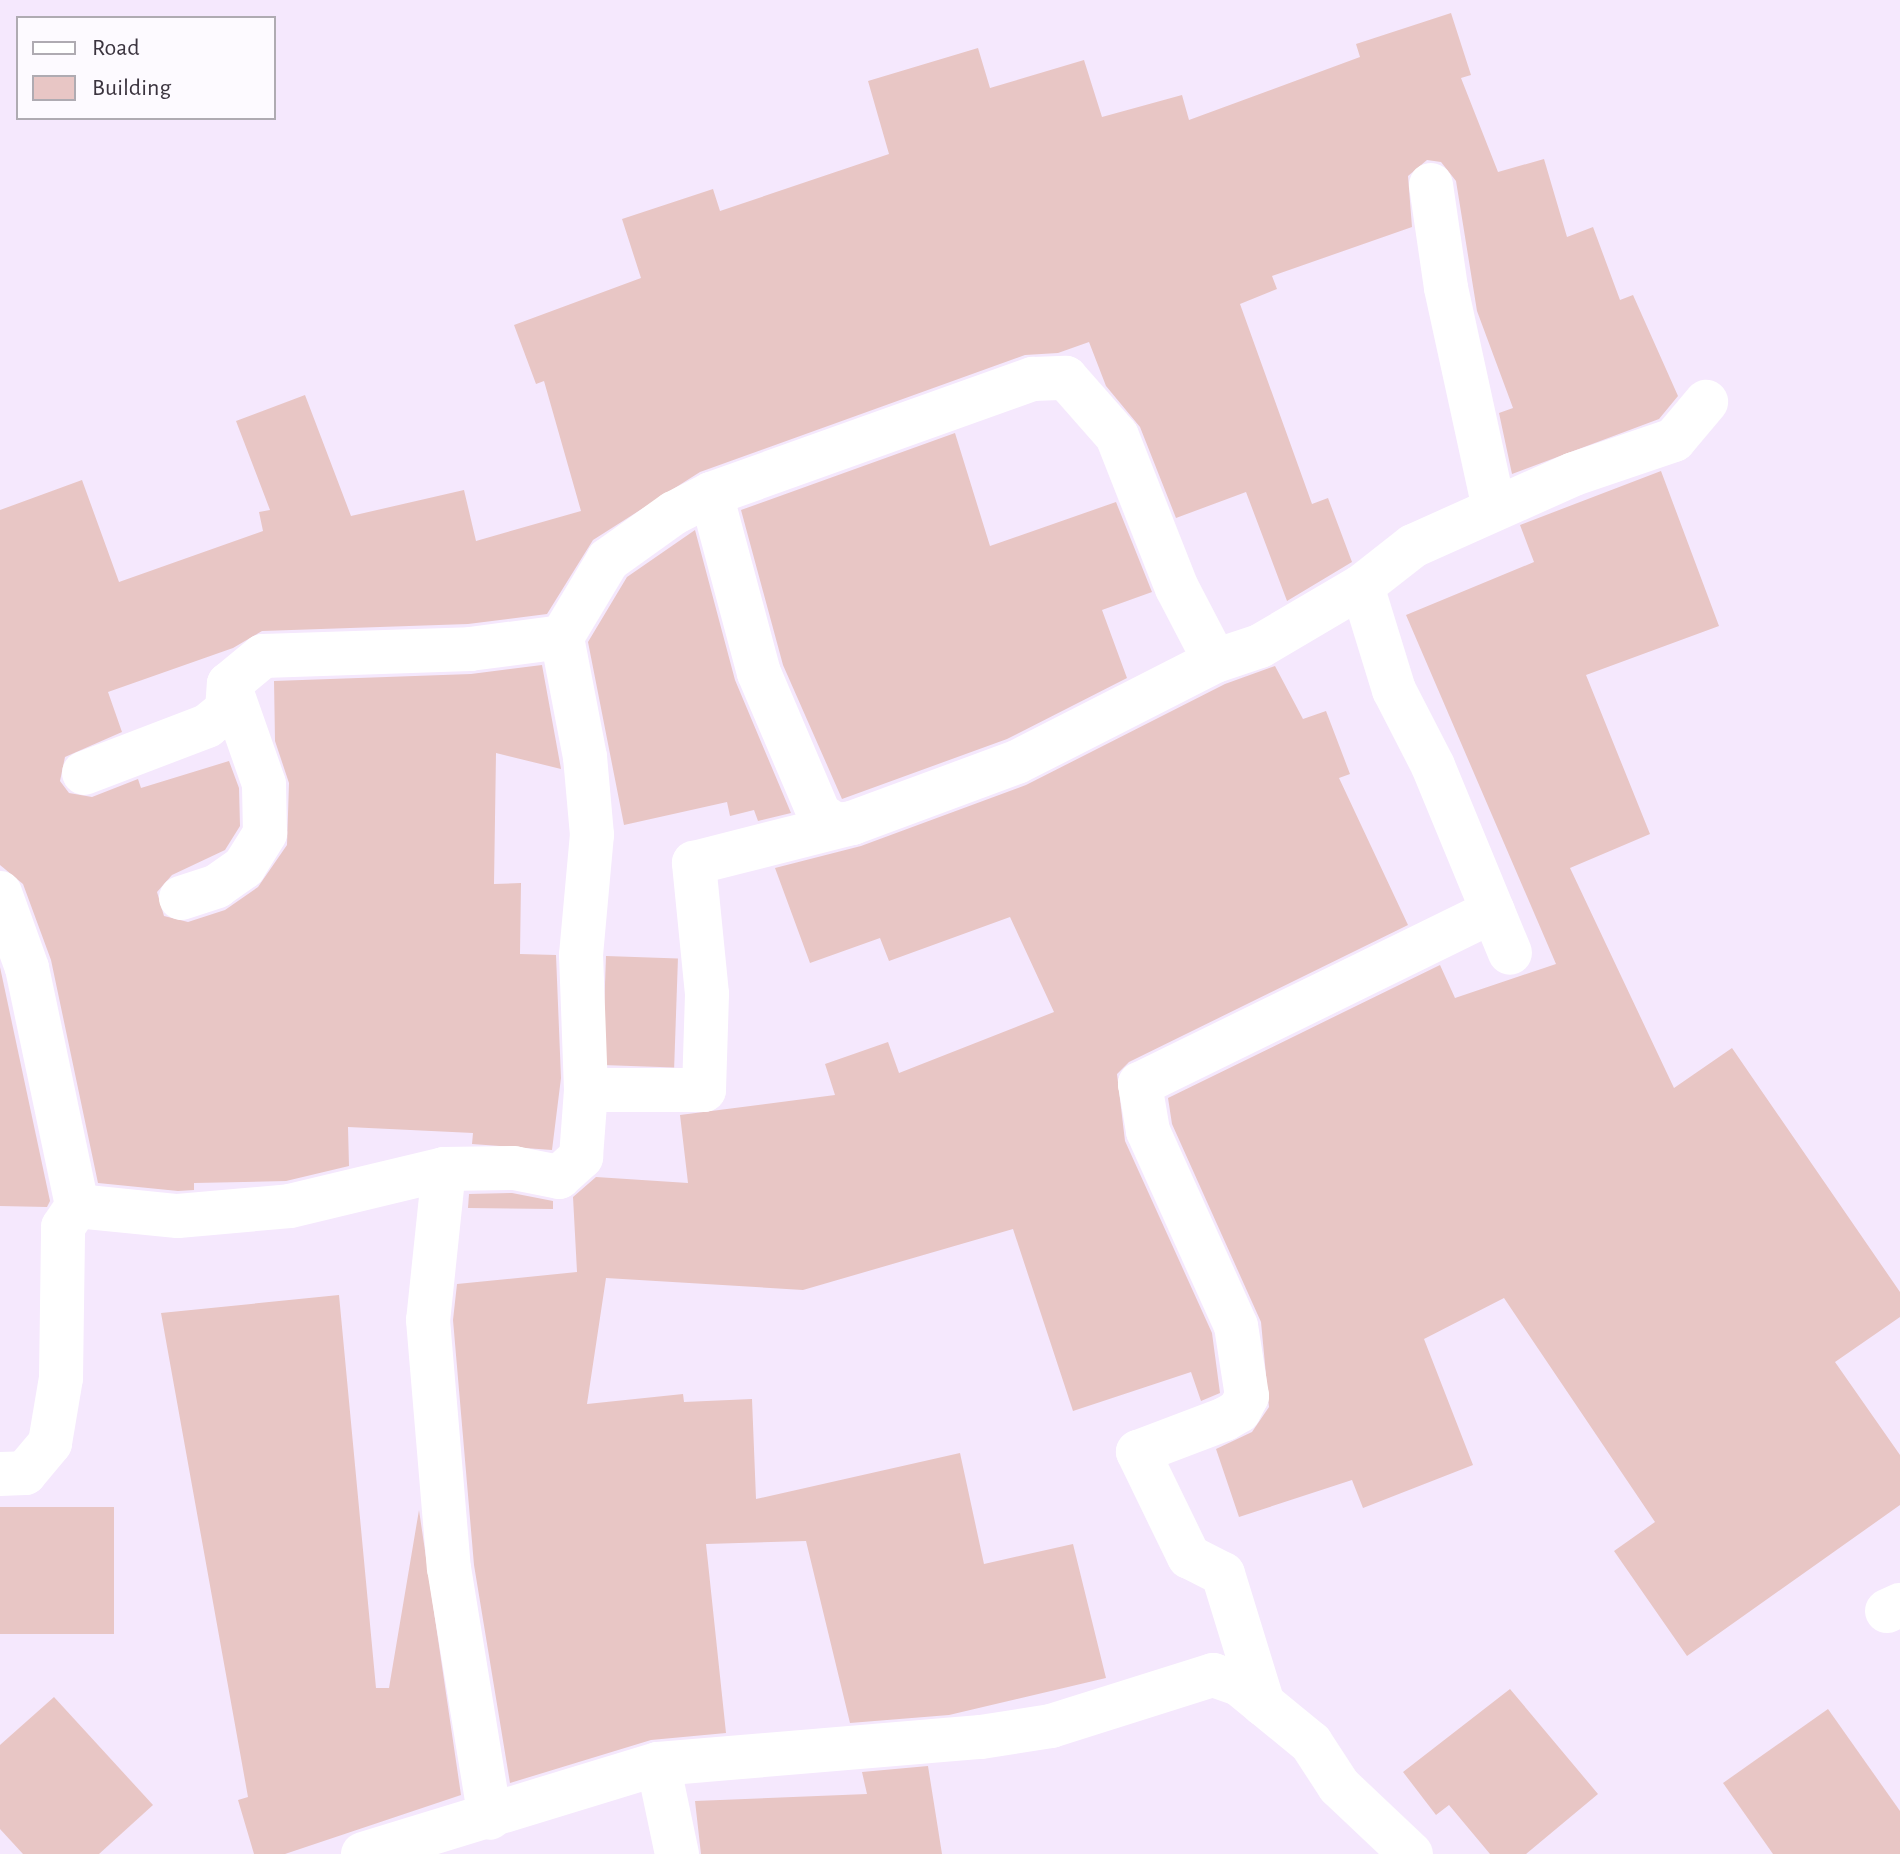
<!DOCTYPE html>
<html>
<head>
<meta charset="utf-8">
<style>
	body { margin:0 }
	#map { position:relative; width:1900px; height:1854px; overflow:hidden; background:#f5e8fd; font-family:"Alegreya Sans",sans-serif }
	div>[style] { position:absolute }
	.building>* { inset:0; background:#e8c6c5; transform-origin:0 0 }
	.minor>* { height:44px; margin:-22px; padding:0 22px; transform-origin:22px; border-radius:22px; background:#fff }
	span { translate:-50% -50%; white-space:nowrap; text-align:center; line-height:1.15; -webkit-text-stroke:8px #fdfaff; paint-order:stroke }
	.legend { position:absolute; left:16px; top:16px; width:260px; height:104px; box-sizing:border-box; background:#fdfaff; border:2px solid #afabb2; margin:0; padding:10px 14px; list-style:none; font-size:24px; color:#3b343f }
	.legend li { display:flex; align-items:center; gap:16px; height:40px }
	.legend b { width:40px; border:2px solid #afabb2 }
</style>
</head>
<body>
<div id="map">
	<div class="building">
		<div style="clip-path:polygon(1451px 13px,1471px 75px,1461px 78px,1498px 172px,1544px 159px,1567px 237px,1593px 227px,1620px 300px,1633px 295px,1678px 396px,1659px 419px,1512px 474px,1499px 413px,1513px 408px,1477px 311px,1456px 181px,1441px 162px,1427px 160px,1408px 176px,1412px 227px,1272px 276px,1277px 289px,1240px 304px,1312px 504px,1328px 498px,1352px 562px,1287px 601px,1246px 492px,1176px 518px,1140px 427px,1106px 386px,1089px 342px,1058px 353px,1025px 355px,700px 472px,593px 540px,547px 614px,468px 624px,262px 631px,233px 648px,108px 692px,122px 732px,65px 757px,60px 781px,69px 793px,92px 797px,138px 779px,141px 788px,229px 761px,239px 788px,240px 826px,225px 850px,172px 875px,157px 892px,164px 916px,188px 922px,225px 910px,258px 887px,287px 845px,289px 783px,275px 741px,274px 681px,471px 674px,542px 665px,561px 769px,496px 753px,494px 884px,521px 883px,520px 954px,556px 955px,561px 1078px,552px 1150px,472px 1144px,473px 1133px,348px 1127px,349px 1166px,286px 1181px,194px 1183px,194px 1190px,178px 1191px,98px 1183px,51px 960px,23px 884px,0 865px,0 510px,82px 480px,119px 582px,263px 531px,259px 512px,270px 510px,236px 421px,305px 395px,351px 516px,464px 490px,476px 541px,581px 511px,544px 381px,536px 384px,514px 325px,641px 278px,622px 219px,713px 189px,720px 211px,889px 154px,868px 81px,978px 48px,990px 88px,1084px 60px,1102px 117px,1182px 95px,1189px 120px,1360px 57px,1356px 44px)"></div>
		<div style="clip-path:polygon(955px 433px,990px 546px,1116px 502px,1152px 592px,1102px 610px,1127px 678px,1007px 739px,842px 799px,783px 665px,741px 510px)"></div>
		<div style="clip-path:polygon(1661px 471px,1719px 626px,1586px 675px,1650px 834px,1570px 868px,1674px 1088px,1732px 1048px,1900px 1292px,1900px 1317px,1835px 1362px,1900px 1455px,1900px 1505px,1687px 1656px,1614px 1551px,1655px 1522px,1504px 1298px,1424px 1339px,1473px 1465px,1363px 1508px,1352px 1480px,1239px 1517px,1216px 1449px,1252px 1432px,1269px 1407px,1261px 1322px,1172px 1124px,1168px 1098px,1440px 965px,1455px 998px,1556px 964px,1406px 615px,1534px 562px,1520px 525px)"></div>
		<div style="clip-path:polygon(695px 530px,735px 680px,791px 813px,758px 821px,754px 810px,730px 816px,727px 802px,624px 825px,588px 642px,627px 577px)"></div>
		<div style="clip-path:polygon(1275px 666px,1303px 719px,1326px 711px,1350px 774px,1339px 778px,1408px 925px,1129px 1062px,1117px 1074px,1125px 1141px,1212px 1333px,1220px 1393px,1201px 1401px,1191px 1372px,1073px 1411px,1013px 1229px,803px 1290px,606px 1278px,587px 1404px,683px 1394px,684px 1402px,752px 1399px,756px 1499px,960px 1453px,984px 1564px,1073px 1544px,1106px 1678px,949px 1715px,850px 1723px,806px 1541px,706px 1544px,726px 1733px,651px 1740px,510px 1783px,474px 1565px,453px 1320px,457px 1284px,577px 1272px,573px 1197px,596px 1177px,688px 1183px,680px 1115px,835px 1095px,825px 1064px,888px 1042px,899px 1073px,1054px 1012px,1010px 917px,889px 961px,880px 938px,810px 963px,775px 868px,861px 846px,1026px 785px,1225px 684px)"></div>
		<div style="left:606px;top:956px;width:72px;height:109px;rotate:2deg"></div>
		<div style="clip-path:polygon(0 967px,50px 1201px,47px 1207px,0 1206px)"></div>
		<div style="clip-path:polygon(512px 1193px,553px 1201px,553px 1209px,468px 1208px,469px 1194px)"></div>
		<div style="clip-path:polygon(339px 1295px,376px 1688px,389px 1688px,419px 1510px,461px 1795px,285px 1854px,254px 1854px,238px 1800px,248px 1797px,161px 1313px)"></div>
		<div style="left:114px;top:1507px;width:127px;height:114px;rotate:90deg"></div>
		<div style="clip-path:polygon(1510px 1689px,1598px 1794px,1526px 1854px,1490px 1854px,1449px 1805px,1436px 1815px,1403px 1772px)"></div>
		<div style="clip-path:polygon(54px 1697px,153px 1805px,99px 1854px,23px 1854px,0 1829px,0 1745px)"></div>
		<div style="clip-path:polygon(1828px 1709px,1900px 1811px,1900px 1854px,1773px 1854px,1723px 1783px)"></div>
		<div style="clip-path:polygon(928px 1766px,942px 1854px,701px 1854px,695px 1801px,867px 1794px,862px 1772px)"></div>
	</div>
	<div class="minor">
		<div style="left:1431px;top:185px;width:104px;rotate:81.7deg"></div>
		<div style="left:1446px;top:288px;width:225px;rotate:77.7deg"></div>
		<div style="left:711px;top:494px;width:185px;rotate:75deg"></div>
		<div style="left:759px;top:673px;width:153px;rotate:66.9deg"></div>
		<div style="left:819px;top:814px;width:20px;rotate:33deg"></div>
		<div style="left:836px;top:825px;width:16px;rotate:-7deg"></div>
		<div style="left:852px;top:823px;width:176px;rotate:-20.3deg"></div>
		<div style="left:1017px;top:762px;width:222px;rotate:-27deg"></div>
		<div style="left:1215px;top:661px;width:47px;rotate:-18.4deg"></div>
		<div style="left:1260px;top:646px;width:118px;rotate:-30.5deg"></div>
		<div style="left:1362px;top:586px;width:65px;rotate:-38.1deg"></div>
		<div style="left:1413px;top:546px;width:176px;rotate:-24.1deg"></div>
		<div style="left:1574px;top:474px;width:106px;rotate:-18.8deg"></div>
		<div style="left:1674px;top:440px;width:50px;rotate:-49.9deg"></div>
		<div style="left:1362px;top:586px;width:109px;rotate:72.9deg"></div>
		<div style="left:1394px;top:690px;width:85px;rotate:62.8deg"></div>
		<div style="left:1433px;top:766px;width:202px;rotate:67.6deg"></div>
		<div style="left:84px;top:773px;width:132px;rotate:-20.9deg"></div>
		<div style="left:207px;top:726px;width:26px;rotate:-39deg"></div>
		<div style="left:227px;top:710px;width:26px;rotate:-86deg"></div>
		<div style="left:229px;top:684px;width:44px;rotate:-39.5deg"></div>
		<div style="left:263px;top:656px;width:207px;rotate:-1.9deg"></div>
		<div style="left:470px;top:649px;width:93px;rotate:-7.4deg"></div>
		<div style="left:0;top:893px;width:80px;rotate:70.2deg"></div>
		<div style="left:27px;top:968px;width:243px;rotate:78.1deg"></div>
		<div style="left:181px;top:898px;width:38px;rotate:-18deg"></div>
		<div style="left:217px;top:886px;width:33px;rotate:-35deg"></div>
		<div style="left:244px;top:867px;width:40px;rotate:-58deg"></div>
		<div style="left:265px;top:833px;width:49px;rotate:-91.2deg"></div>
		<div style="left:264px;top:784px;width:106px;rotate:-109.3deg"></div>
		<div style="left:586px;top:1090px;width:135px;rotate:-92.1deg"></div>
		<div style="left:581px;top:955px;width:121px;rotate:-84.8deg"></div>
		<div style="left:592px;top:835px;width:78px;rotate:-95.1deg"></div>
		<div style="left:585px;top:757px;width:122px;rotate:-100.9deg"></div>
		<div style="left:562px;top:637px;width:90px;rotate:-59.1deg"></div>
		<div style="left:608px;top:560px;width:81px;rotate:-35.5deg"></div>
		<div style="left:674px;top:513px;width:42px;rotate:-27.2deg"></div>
		<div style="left:711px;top:494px;width:342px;rotate:-19.7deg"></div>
		<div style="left:1033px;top:379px;width:33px;rotate:-2deg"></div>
		<div style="left:1066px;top:378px;width:77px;rotate:48.7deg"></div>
		<div style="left:1117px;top:436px;width:163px;rotate:68.5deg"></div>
		<div style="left:1177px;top:588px;width:82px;rotate:62.5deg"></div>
		<div style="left:444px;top:1169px;width:152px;rotate:96deg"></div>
		<div style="left:428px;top:1320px;width:249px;rotate:85.2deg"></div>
		<div style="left:449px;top:1568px;width:253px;rotate:80.7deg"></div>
		<div style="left:0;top:1474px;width:25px;rotate:-2deg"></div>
		<div style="left:25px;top:1473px;width:39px;rotate:-50deg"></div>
		<div style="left:50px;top:1443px;width:66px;rotate:-80.4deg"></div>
		<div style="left:61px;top:1378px;width:151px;rotate:-89.2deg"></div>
		<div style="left:63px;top:1227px;width:25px;rotate:-56deg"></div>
		<div style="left:77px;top:1206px;width:101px;rotate:5.7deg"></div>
		<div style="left:178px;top:1216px;width:112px;rotate:-5.1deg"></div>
		<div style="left:290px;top:1206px;width:158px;rotate:-13.5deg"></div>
		<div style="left:444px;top:1169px;width:70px;rotate:-0.8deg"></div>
		<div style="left:514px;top:1168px;width:46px;rotate:11.3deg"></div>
		<div style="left:559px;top:1177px;width:30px;rotate:-42deg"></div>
		<div style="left:581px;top:1157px;width:67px;rotate:-85.7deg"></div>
		<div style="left:586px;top:1090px;width:118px"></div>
		<div style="left:704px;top:1090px;width:96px;rotate:-88.2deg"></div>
		<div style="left:707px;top:994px;width:132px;rotate:-95.7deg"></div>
		<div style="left:694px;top:863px;width:163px;rotate:-14.2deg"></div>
		<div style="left:1887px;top:1611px;width:14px;rotate:-25deg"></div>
		<div style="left:1263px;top:1704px;width:136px;rotate:-107.1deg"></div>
		<div style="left:1223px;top:1574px;width:38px;rotate:-153deg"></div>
		<div style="left:1189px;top:1557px;width:117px;rotate:-115.9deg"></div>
		<div style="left:1138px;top:1452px;width:93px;rotate:-20.8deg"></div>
		<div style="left:1225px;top:1419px;width:16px;rotate:-30deg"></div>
		<div style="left:1239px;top:1411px;width:17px;rotate:-62deg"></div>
		<div style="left:1247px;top:1396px;width:71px;rotate:-98.9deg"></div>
		<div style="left:1236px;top:1326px;width:214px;rotate:-114.3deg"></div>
		<div style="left:1148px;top:1131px;width:48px;rotate:-99.7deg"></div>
		<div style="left:1140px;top:1084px;width:393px;rotate:-26.1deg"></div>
		<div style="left:658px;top:1764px;width:92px;rotate:78.1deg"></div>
		<div style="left:363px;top:1854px;width:308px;rotate:-17deg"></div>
		<div style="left:658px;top:1764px;width:324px;rotate:-4.8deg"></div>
		<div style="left:981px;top:1737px;width:71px;rotate:-8.9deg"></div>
		<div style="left:1051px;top:1726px;width:170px;rotate:-17.5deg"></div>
		<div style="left:1213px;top:1675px;width:28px;rotate:19deg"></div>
		<div style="left:1239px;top:1684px;width:93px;rotate:39.3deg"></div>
		<div style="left:1311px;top:1743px;width:51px;rotate:56.9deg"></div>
		<div style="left:1339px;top:1786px;width:99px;rotate:43.4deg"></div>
	</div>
	<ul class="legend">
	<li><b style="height:10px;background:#fff"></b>Road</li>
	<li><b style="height:22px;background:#e8c6c5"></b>Building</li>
	</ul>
</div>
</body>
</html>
